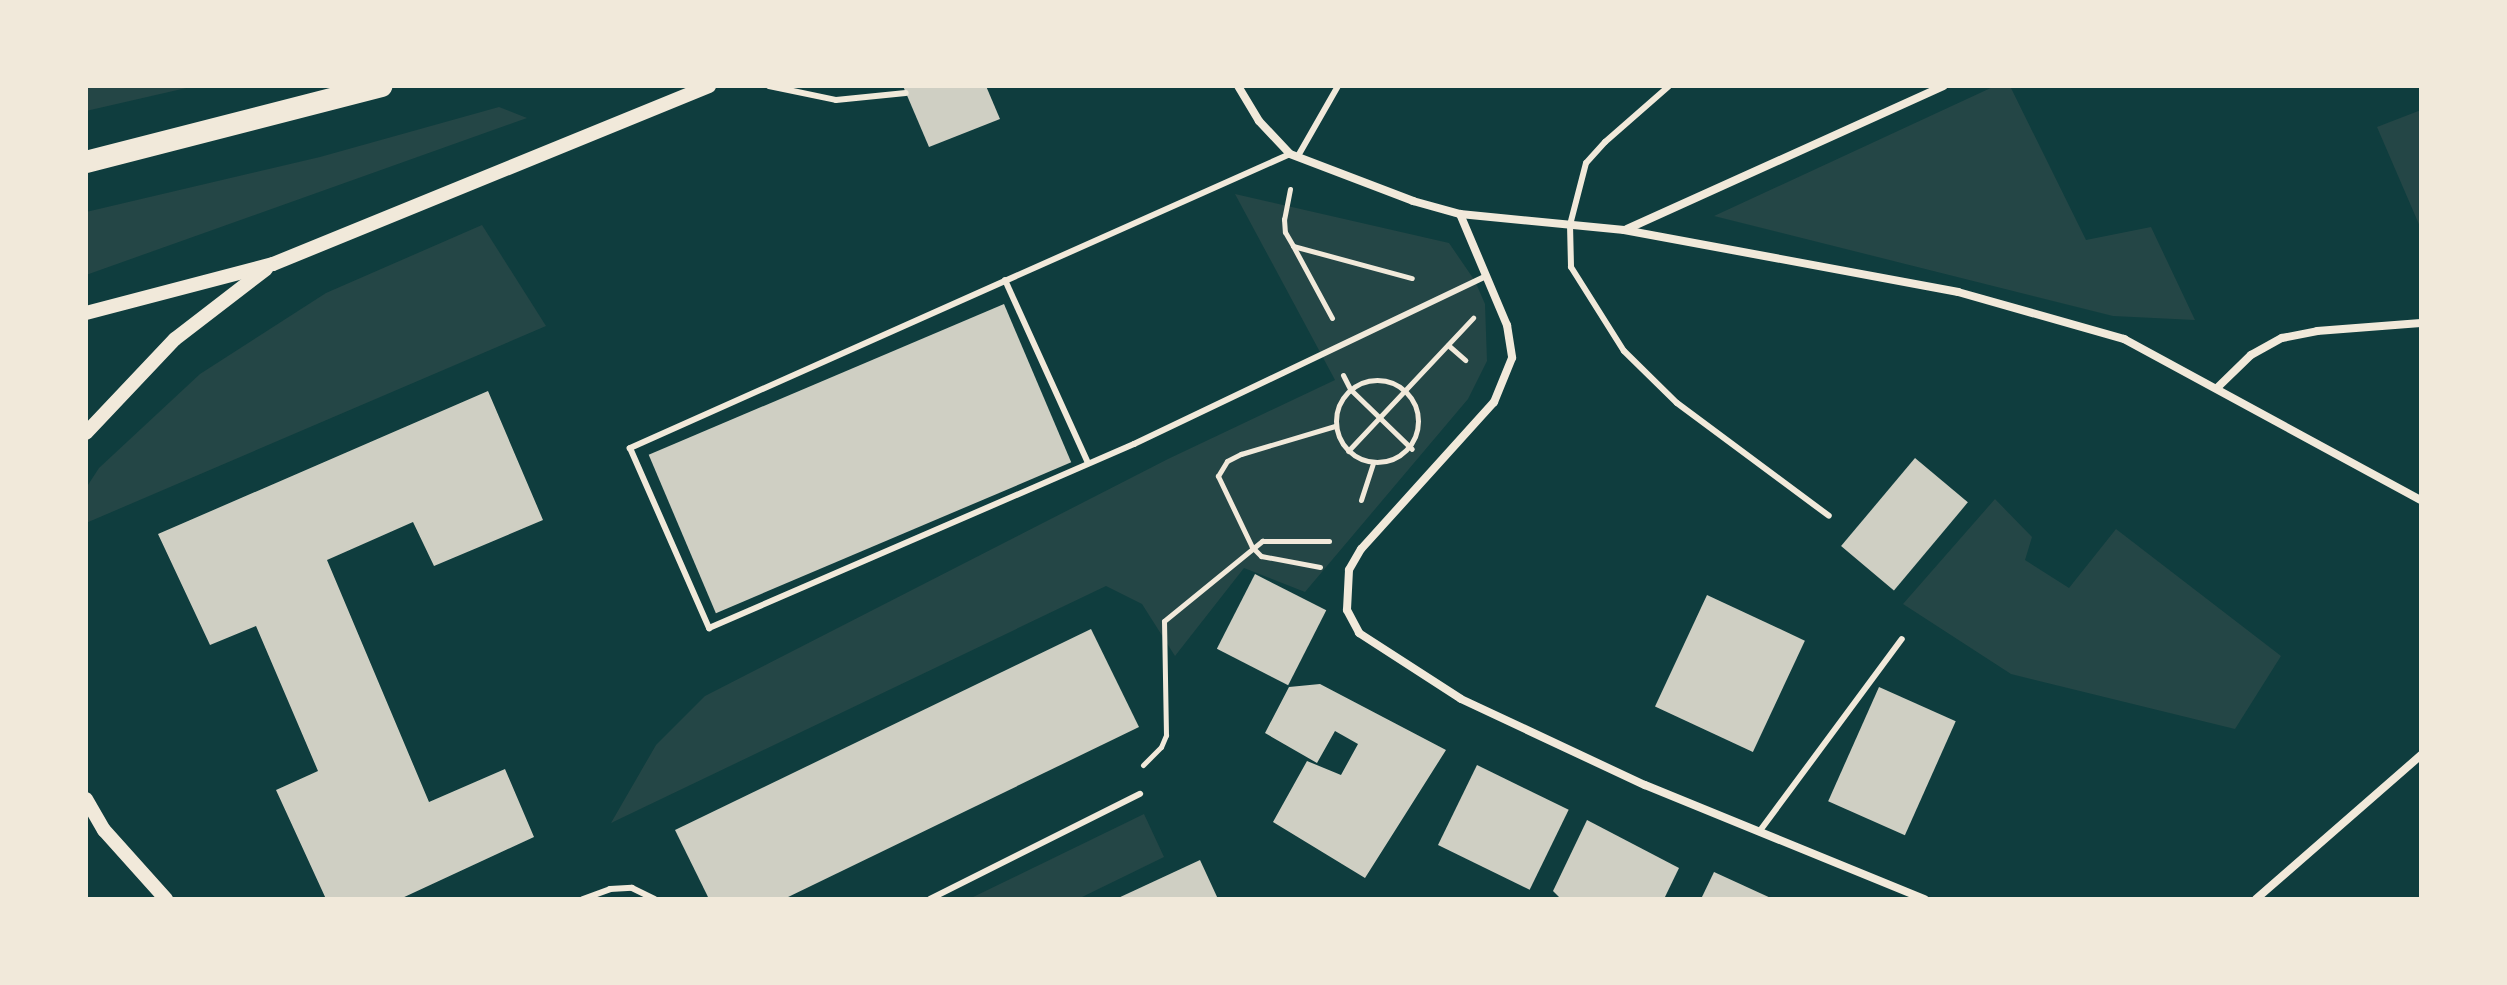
<!DOCTYPE html>
<html>
<head>
<meta charset="utf-8">
<style>
	body { margin:0 }
	#map { position:relative; width:2507px; height:985px; overflow:hidden; background:#0f3d3e; font-family:Roboto,sans-serif }
	div>[style] { position:absolute }
	.green>* { inset:0; background:#244646 }
	.building>* { inset:0; background:#cfcfc3; transform-origin:0 0 }
	.path>* { height:5px; margin:-2.5px; padding:0 2.5px; transform-origin:2.5px; border-radius:2.5px; background:#f1e9da }
	.path>.ring { margin:-2.5px; padding:0; box-sizing:content-box; background:none; border:5px solid #f1e9da; border-radius:50% }
	.service>* { height:6px; margin:-3px; padding:0 3px; transform-origin:3px; border-radius:3px; background:#f1e9da }
	.minor>* { height:8px; margin:-4px; padding:0 4px; transform-origin:4px; border-radius:4px; background:#f1e9da }
	.tertiary>* { height:14px; margin:-7px; padding:0 7px; transform-origin:7px; border-radius:7px; background:#f1e9da }
	.trunk>* { height:22px; margin:-11px; padding:0 11px; transform-origin:11px; border-radius:11px; background:#f1e9da }
	span { translate:-50% -50%; white-space:nowrap; text-align:center; line-height:1.15; -webkit-text-stroke:6px #f1e9da; paint-order:stroke }
	.frame { position:absolute; inset:0; border:88px solid #f1e9da; pointer-events:none }
</style>
</head>
<body>
<div id="map">
	<div class="green">
		<div style="clip-path:polygon(86px 86px,195px 86px,86px 111px)"></div>
		<div style="clip-path:polygon(1995px 86px,2010px 86px,2086px 240px,2151px 227px,2195px 320px,2113px 316px,1714px 216px)"></div>
		<div style="clip-path:polygon(499px 107px,527px 118px,86px 275px,86px 212px,320px 157px)"></div>
		<div style="clip-path:polygon(2421px 110px,2421px 229px,2377px 127px)"></div>
		<div style="clip-path:polygon(1235px 194px,1449px 243px,1475px 281px,1485px 304px,1487px 361px,1468px 399px,1305px 592px,1244px 568px,1175px 656px,1142px 604px,1106px 586px,611px 823px,656px 745px,705px 696px,1168px 459px,1335px 380px)"></div>
		<div style="clip-path:polygon(482px 225px,546px 326px,86px 523px,86px 488px,99px 468px,200px 374px,326px 293px)"></div>
		<div style="clip-path:polygon(1995px 499px,2032px 537px,2025px 560px,2069px 588px,2116px 529px,2281px 656px,2235px 729px,2011px 674px,1903px 604px)"></div>
		<div style="clip-path:polygon(1144px 814px,1164px 857px,1078px 899px,969px 899px)"></div>
	</div>
	<div class="building">
		<div style="clip-path:polygon(903px 86px,986px 86px,1000px 119px,929px 147px)"></div>
		<div style="left:1004px;top:304px;width:172px;height:386px;rotate:67deg"></div>
		<div style="clip-path:polygon(488px 391px,543px 520px,434px 566px,413px 522px,327px 560px,429px 802px,505px 769px,534px 837px,400px 899px,326px 899px,276px 790px,318px 771px,256px 626px,210px 645px,158px 534px)"></div>
		<div style="left:1915px;top:458px;width:69px;height:115px;rotate:40deg"></div>
		<div style="left:1255px;top:574px;width:80px;height:84px;rotate:27deg"></div>
		<div style="left:1707px;top:595px;width:108px;height:123px;rotate:25deg"></div>
		<div style="clip-path:polygon(1091px 629px,1139px 727px,784px 899px,709px 899px,675px 830px)"></div>
		<div style="clip-path:polygon(1320px 684px,1446px 750px,1365px 878px,1273px 822px,1307px 761px,1341px 775px,1358px 744px,1335px 731px,1317px 763px,1265px 733px,1289px 687px)"></div>
		<div style="left:1879px;top:687px;width:84px;height:125px;rotate:24deg"></div>
		<div style="left:1477px;top:765px;width:102px;height:89px;rotate:26deg"></div>
		<div style="clip-path:polygon(1587px 820px,1679px 868px,1664px 899px,1561px 899px,1553px 891px)"></div>
		<div style="clip-path:polygon(1200px 860px,1218px 899px,1116px 899px)"></div>
		<div style="clip-path:polygon(1714px 872px,1773px 899px,1701px 899px)"></div>
	</div>
	<div class="path">
		<div style="left:1290px;top:189px;width:31px;rotate:101deg"></div>
		<div style="left:1284px;top:219px;width:13px;rotate:86deg"></div>
		<div style="left:1285px;top:232px;width:16px;rotate:60deg"></div>
		<div style="left:1332px;top:318px;width:82px;rotate:-118.4deg"></div>
		<div style="left:1293px;top:246px;width:123px;rotate:15.1deg"></div>
		<div style="left:1448px;top:345px;width:23px;rotate:41deg"></div>
		<div style="left:1343px;top:375px;width:16px;rotate:63deg"></div>
		<div style="left:1350px;top:389px;width:86px;rotate:44.1deg"></div>
		<div class="ring" style="left:1336px;top:380px;width:77px;height:77px"></div>
		<div style="left:1348px;top:451px;width:183px;rotate:-46.8deg"></div>
		<div style="left:1361px;top:500px;width:39px;rotate:-72deg"></div>
		<div style="left:1320px;top:567px;width:60px;rotate:-169.4deg"></div>
		<div style="left:1261px;top:556px;width:13px;rotate:-135deg"></div>
		<div style="left:1252px;top:547px;width:79px;rotate:-115.6deg"></div>
		<div style="left:1218px;top:476px;width:17px;rotate:-59deg"></div>
		<div style="left:1227px;top:461px;width:16px;rotate:-27deg"></div>
		<div style="left:1241px;top:454px;width:98px;rotate:-16.6deg"></div>
		<div style="left:1143px;top:765px;width:25px;rotate:-45deg"></div>
		<div style="left:1161px;top:747px;width:13px;rotate:-67deg"></div>
		<div style="left:1166px;top:735px;width:114px;rotate:-91deg"></div>
		<div style="left:1164px;top:621px;width:127px;rotate:-39.2deg"></div>
		<div style="left:1262px;top:541px;width:67px"></div>
	</div>
	<div class="service">
		<div style="left:769px;top:86px;width:68px;rotate:11.8deg"></div>
		<div style="left:836px;top:100px;width:70px;rotate:-5.7deg"></div>
		<div style="left:1669px;top:86px;width:85px;rotate:138.8deg"></div>
		<div style="left:1605px;top:142px;width:28px;rotate:132deg"></div>
		<div style="left:1586px;top:163px;width:64px;rotate:104.5deg"></div>
		<div style="left:1570px;top:225px;width:42px;rotate:88.6deg"></div>
		<div style="left:1571px;top:267px;width:99px;rotate:57.8deg"></div>
		<div style="left:1624px;top:351px;width:74px;rotate:44.5deg"></div>
		<div style="left:1677px;top:403px;width:189px;rotate:36.6deg"></div>
		<div style="left:1290px;top:154px;width:723px;rotate:155.99deg"></div>
		<div style="left:630px;top:448px;width:197px;rotate:66.3deg"></div>
		<div style="left:709px;top:628px;width:463px;rotate:-23.4deg"></div>
		<div style="left:1134px;top:444px;width:390px;rotate:-25.5deg"></div>
		<div style="left:1298px;top:156px;width:81px;rotate:-60.3deg"></div>
		<div style="left:1005px;top:280px;width:201px;rotate:65.6deg"></div>
		<div style="left:1759px;top:832px;width:240px;rotate:-53.5deg"></div>
		<div style="left:583px;top:899px;width:29px;rotate:-20deg"></div>
		<div style="left:610px;top:889px;width:22px;rotate:-3deg"></div>
		<div style="left:632px;top:888px;width:25px;rotate:26deg"></div>
		<div style="left:930px;top:899px;width:235px;rotate:-26.6deg"></div>
	</div>
	<div class="minor">
		<div style="left:1238px;top:86px;width:41px;rotate:59deg"></div>
		<div style="left:1259px;top:121px;width:45px;rotate:46.8deg"></div>
		<div style="left:1290px;top:154px;width:132px;rotate:20.9deg"></div>
		<div style="left:1413px;top:201px;width:49px;rotate:15.5deg"></div>
		<div style="left:1460px;top:214px;width:165px;rotate:5.6deg"></div>
		<div style="left:1624px;top:230px;width:340px;rotate:10.5deg"></div>
		<div style="left:1958px;top:292px;width:173px;rotate:15.8deg"></div>
		<div style="left:2124px;top:339px;width:338px;rotate:28.5deg"></div>
		<div style="left:1460px;top:214px;width:121px;rotate:67.1deg"></div>
		<div style="left:1507px;top:325px;width:33px;rotate:81deg"></div>
		<div style="left:1512px;top:358px;width:48px;rotate:112.2deg"></div>
		<div style="left:1494px;top:402px;width:198px;rotate:132.1deg"></div>
		<div style="left:1361px;top:549px;width:24px;rotate:120deg"></div>
		<div style="left:1349px;top:570px;width:40px;rotate:92.9deg"></div>
		<div style="left:1347px;top:610px;width:26px;rotate:62deg"></div>
		<div style="left:1359px;top:633px;width:121px;rotate:32.9deg"></div>
		<div style="left:1461px;top:699px;width:203px;rotate:25.1deg"></div>
		<div style="left:1645px;top:785px;width:302px;rotate:22.2deg"></div>
		<div style="left:1627px;top:229px;width:347px;rotate:-24.3deg"></div>
		<div style="left:2218px;top:387px;width:46px;rotate:-44.1deg"></div>
		<div style="left:2251px;top:355px;width:35px;rotate:-29deg"></div>
		<div style="left:2282px;top:338px;width:36px;rotate:-11deg"></div>
		<div style="left:2317px;top:331px;width:104px;rotate:-4.4deg"></div>
		<div style="left:2256px;top:899px;width:219px;rotate:-41.1deg"></div>
	</div>
	<div class="tertiary">
		<div style="left:86px;top:313px;width:193px;rotate:-14.7deg"></div>
		<div style="left:273px;top:264px;width:471px;rotate:-22.2deg"></div>
		<div style="left:86px;top:433px;width:129px;rotate:-46.6deg"></div>
		<div style="left:175px;top:339px;width:115px;rotate:-37.6deg"></div>
		<div style="left:86px;top:799px;width:36px;rotate:60deg"></div>
		<div style="left:104px;top:830px;width:93px;rotate:48.1deg"></div>
	</div>
	<div class="trunk">
		<div style="left:86px;top:162px;width:305px;rotate:-14.4deg"></div>
	</div>
	<div class="frame"></div>
</div>
</body>
</html>
